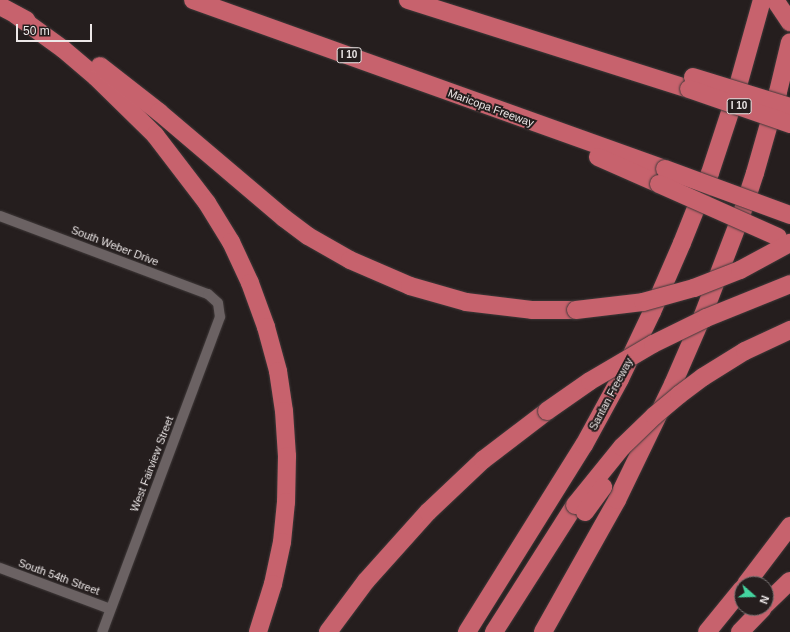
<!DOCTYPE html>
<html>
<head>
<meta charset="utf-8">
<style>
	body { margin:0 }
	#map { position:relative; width:790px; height:632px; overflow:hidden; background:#251e1e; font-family:Arial,sans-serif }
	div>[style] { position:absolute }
	.roads { filter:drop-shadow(0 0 1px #3f3939) drop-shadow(0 0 1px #3f3939) }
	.minor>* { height:10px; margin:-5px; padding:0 5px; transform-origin:5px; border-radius:5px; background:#6b6263 }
	.motorway>* { height:18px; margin:-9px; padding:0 9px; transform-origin:9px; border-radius:9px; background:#c7626d }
	.bridges { filter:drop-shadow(0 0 1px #3f3939) drop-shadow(0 0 1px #3f3939) }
	.motorway-bridge>* { height:18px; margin:-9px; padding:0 9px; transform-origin:9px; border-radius:9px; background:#c7626d }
	span { translate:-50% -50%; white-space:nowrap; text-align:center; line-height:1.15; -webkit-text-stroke:4px #251e1e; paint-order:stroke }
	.shield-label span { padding:1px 3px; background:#251e1e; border:1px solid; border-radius:3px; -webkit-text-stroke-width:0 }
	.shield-label { font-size:10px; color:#ede8e8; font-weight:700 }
	.street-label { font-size:11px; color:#ede8e8 }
	.north { position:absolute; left:734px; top:576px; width:40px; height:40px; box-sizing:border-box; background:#251e1e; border:1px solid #756f6f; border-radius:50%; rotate:110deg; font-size:11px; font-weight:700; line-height:16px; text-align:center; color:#ede8e8 }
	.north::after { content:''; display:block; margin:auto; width:14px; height:18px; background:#44d49f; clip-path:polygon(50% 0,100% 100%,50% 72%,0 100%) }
	.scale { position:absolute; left:16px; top:24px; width:76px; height:18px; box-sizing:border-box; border:2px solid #ede8e8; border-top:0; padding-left:5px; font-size:12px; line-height:14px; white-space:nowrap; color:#ede8e8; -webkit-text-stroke:3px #251e1e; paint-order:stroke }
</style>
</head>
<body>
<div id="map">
	<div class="roads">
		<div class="minor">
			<div style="left:0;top:216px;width:222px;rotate:20.6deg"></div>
			<div style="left:208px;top:294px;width:13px;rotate:42deg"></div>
			<div style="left:218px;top:303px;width:14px;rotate:82deg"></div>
			<div style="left:220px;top:317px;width:336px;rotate:110.5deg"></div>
			<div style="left:0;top:568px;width:117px;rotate:20.4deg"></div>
		</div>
		<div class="motorway">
			<div style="left:193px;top:0;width:501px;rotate:19.7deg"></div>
			<div style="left:408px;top:0;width:295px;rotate:17.6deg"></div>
			<div style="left:775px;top:0;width:27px;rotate:56deg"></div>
			<div style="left:0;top:6px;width:30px;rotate:28deg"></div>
			<div style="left:16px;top:15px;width:58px;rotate:35.9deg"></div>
			<div style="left:63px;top:49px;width:43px;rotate:40.3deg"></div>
			<div style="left:96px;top:77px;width:83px;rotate:44.5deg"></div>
			<div style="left:155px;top:135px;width:86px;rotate:52.6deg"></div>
			<div style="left:207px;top:203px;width:46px;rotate:58.4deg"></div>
			<div style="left:231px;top:242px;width:45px;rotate:65.1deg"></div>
			<div style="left:250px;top:283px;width:47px;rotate:70deg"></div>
			<div style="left:266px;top:327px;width:46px;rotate:74.7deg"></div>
			<div style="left:278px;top:371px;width:40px;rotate:81.5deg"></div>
			<div style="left:284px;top:411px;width:45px;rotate:86.2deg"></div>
			<div style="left:287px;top:456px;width:46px;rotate:91.2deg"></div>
			<div style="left:286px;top:502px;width:40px;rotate:95.7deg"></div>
			<div style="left:282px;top:542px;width:43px;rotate:102.1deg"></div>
			<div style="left:273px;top:584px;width:50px;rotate:107.4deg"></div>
			<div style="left:100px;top:66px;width:75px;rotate:37.9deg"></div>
			<div style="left:159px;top:112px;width:164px;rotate:40.3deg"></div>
			<div style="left:284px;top:218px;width:30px;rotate:37deg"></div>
			<div style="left:308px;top:236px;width:48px;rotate:29.7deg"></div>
			<div style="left:350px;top:260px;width:65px;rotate:23.4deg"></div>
			<div style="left:410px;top:286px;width:58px;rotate:15.9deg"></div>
			<div style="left:466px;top:302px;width:66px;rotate:6.9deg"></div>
			<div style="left:532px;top:310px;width:44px"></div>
			<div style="left:598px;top:157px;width:67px;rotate:23.9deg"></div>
			<div style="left:746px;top:584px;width:73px;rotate:-52.8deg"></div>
			<div style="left:766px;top:604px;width:33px;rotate:-44deg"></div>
			<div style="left:328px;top:632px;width:64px;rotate:-53.3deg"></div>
			<div style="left:366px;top:581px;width:93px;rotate:-48.1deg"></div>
			<div style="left:428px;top:512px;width:76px;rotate:-43.4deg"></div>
			<div style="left:483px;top:460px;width:81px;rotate:-37.4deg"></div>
			<div style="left:467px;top:632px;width:221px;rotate:-58deg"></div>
			<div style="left:584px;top:445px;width:75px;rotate:-61.4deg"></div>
			<div style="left:620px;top:379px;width:74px;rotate:-64.5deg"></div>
			<div style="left:652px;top:312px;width:75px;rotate:-66.5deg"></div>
			<div style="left:682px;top:243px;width:75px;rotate:-68.2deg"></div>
			<div style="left:710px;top:173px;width:77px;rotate:-71.8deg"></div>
			<div style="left:734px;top:100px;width:104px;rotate:-74.4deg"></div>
			<div style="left:494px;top:632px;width:151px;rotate:-57.5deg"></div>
			<div style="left:543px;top:632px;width:151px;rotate:-60.7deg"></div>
			<div style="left:617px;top:500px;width:129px;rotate:-64.2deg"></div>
			<div style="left:673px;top:384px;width:75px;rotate:-66.5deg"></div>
			<div style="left:703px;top:315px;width:106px;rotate:-69deg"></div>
			<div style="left:741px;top:216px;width:45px;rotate:-72deg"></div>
			<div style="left:755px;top:173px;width:84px;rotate:-74.1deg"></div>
			<div style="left:778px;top:92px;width:51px;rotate:-76.5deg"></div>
			<div style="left:707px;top:632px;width:55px;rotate:-50.9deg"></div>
			<div style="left:740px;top:632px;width:33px;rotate:-46deg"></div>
		</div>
	</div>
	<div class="bridges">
		<div class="motorway-bridge">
			<div style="left:693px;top:77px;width:102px;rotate:17.2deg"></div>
			<div style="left:689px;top:89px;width:107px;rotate:19.1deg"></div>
			<div style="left:665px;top:169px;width:133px;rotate:20.2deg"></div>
			<div style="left:659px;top:184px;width:130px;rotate:24deg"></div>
			<div style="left:576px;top:310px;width:67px;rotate:-6.8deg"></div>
			<div style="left:643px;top:302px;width:53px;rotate:-15.4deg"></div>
			<div style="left:694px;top:288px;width:49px;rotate:-21.4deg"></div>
			<div style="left:740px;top:270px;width:57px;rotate:-28.4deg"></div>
			<div style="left:547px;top:411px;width:52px;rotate:-34.9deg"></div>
			<div style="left:590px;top:381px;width:73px;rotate:-30.4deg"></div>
			<div style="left:653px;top:344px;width:59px;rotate:-26.1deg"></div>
			<div style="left:706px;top:318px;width:91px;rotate:-22deg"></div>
			<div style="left:575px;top:505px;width:75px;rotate:-51deg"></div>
			<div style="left:622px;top:447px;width:45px;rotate:-44.1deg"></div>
			<div style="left:654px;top:416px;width:33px;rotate:-40deg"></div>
			<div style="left:679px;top:395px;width:30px;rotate:-37deg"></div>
			<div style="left:703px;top:377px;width:49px;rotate:-31.8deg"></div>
			<div style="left:745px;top:351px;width:50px;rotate:-25deg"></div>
			<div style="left:585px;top:512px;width:31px;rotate:-54deg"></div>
		</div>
	</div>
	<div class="shield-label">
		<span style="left:349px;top:55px">I 10</span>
		<span style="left:739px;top:106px">I 10</span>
	</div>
	<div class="street-label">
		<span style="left:491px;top:108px;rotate:20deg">Maricopa Freeway</span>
		<span style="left:115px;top:246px;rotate:21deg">South Weber Drive</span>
		<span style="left:611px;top:394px;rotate:-62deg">Santan Freeway</span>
		<span style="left:152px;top:464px;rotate:-69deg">West Fairview Street</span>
		<span style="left:59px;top:577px;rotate:20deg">South 54th Street</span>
	</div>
	<div class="north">N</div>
	<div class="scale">50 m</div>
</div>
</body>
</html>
